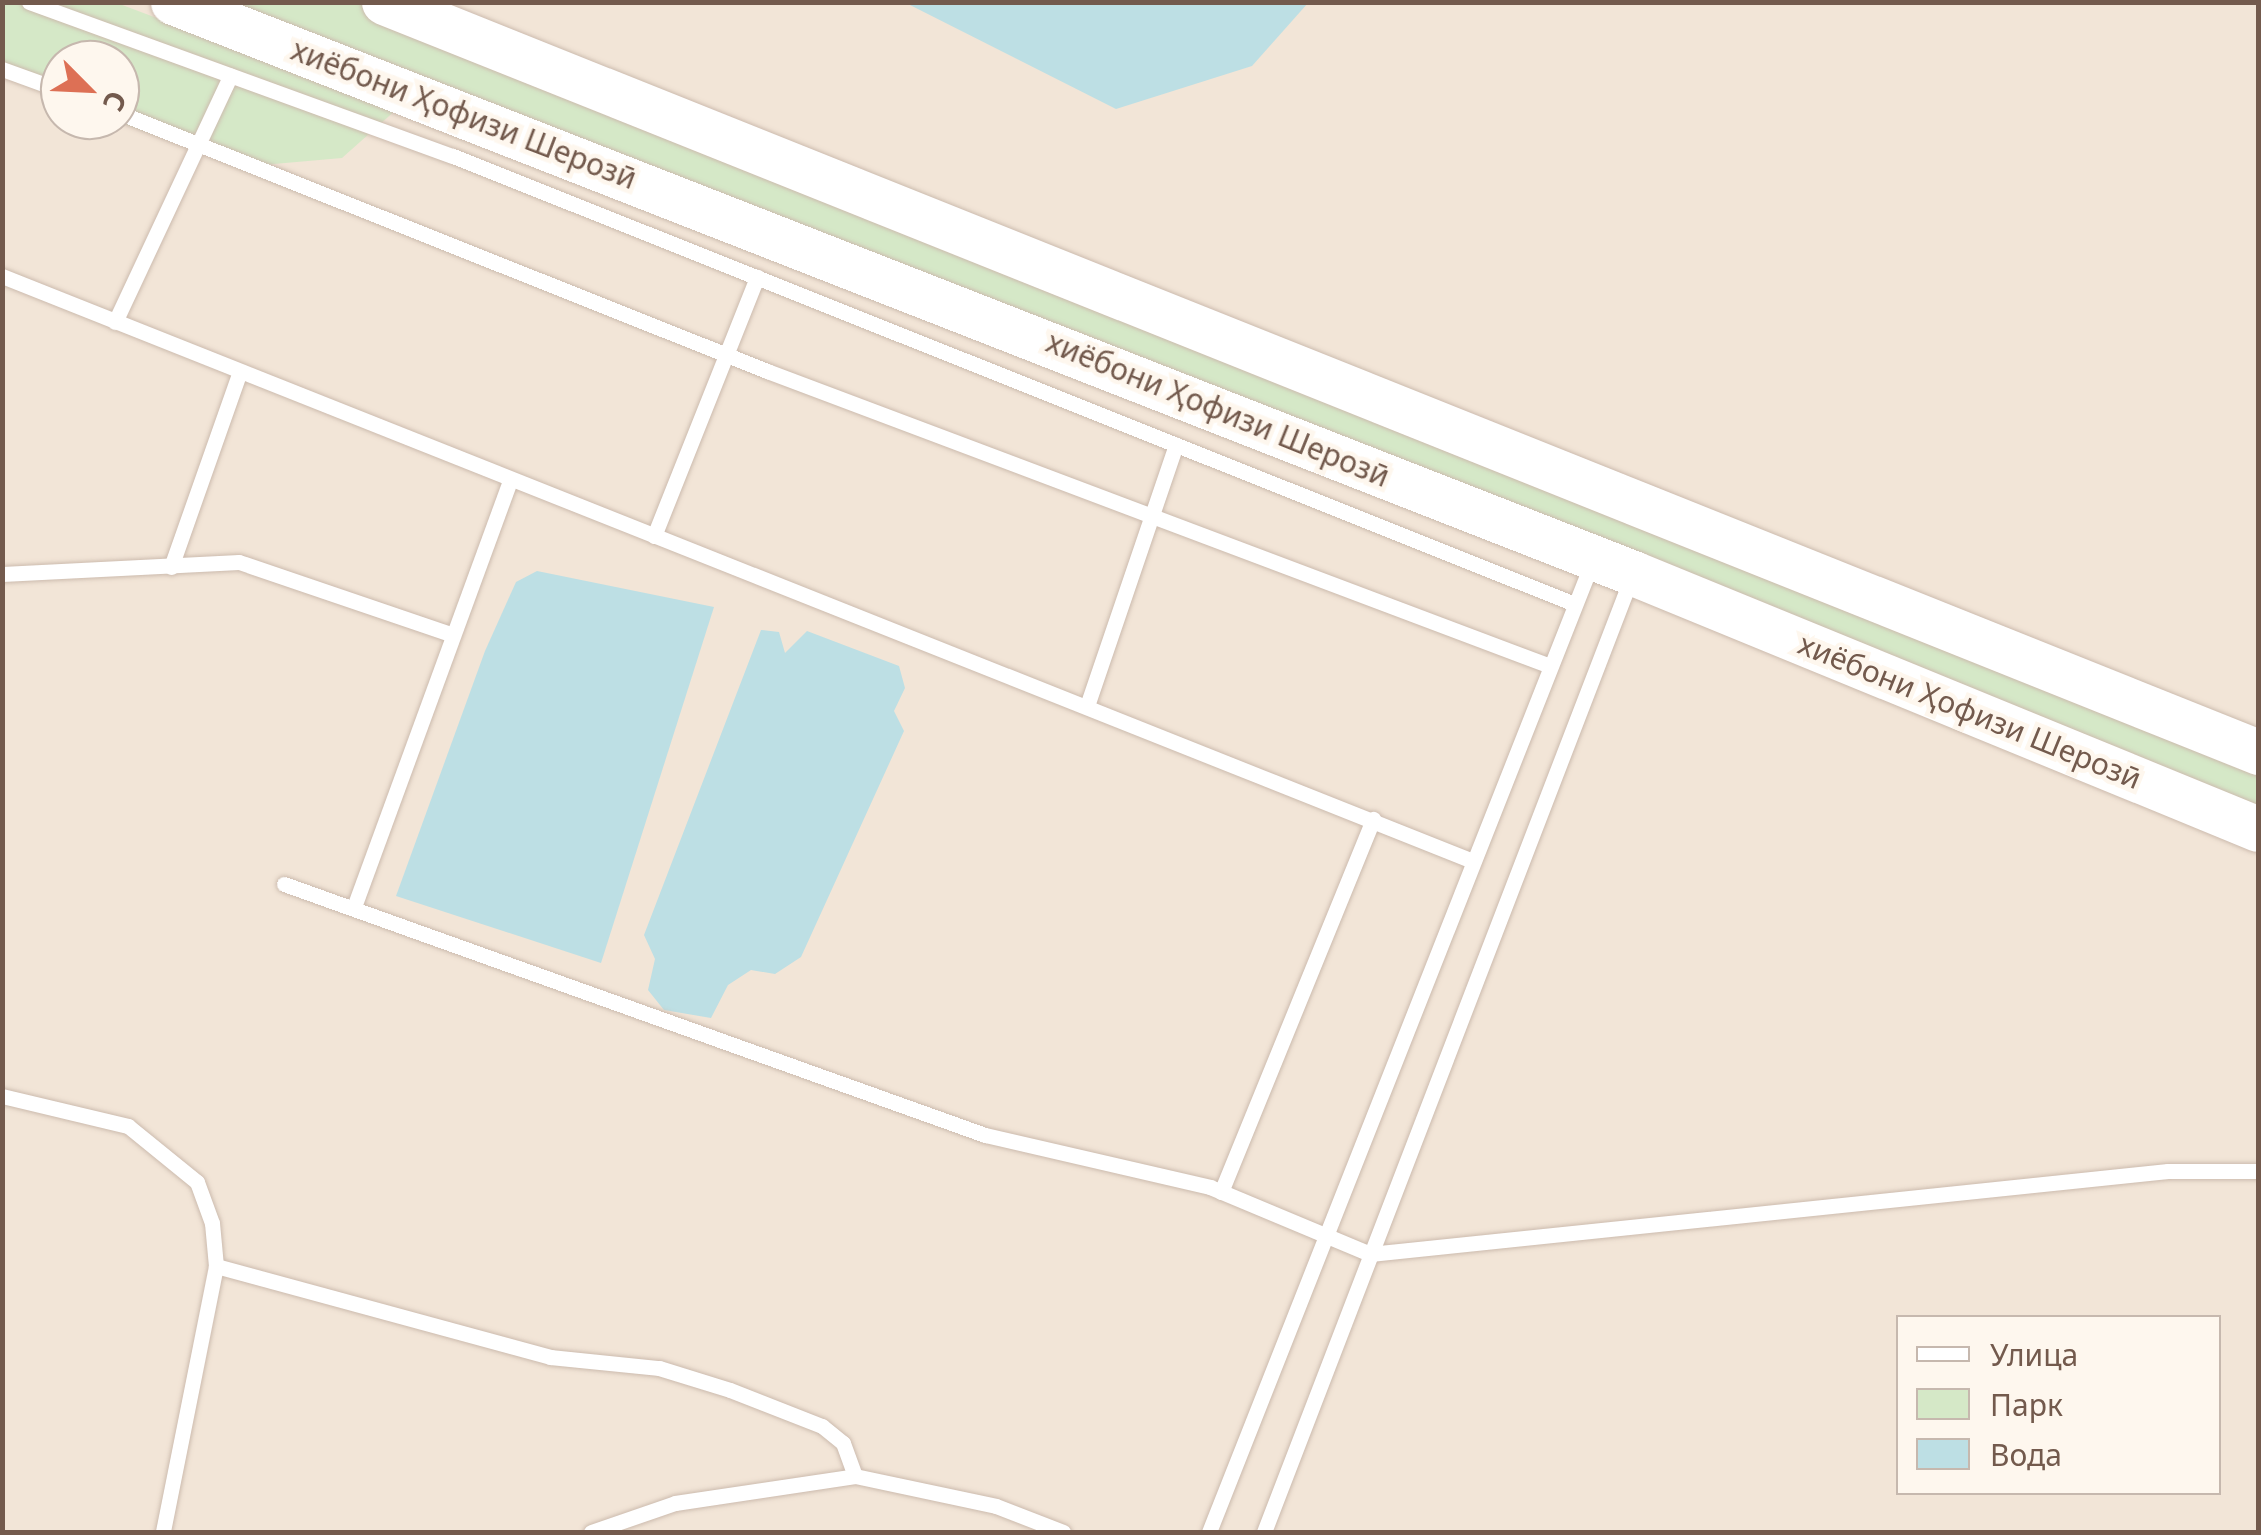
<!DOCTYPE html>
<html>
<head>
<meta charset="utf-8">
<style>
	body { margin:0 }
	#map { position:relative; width:2261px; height:1535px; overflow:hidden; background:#fbf3e8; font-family:"Noto Sans",sans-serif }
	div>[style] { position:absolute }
	.residential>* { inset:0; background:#f2e5d7 }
	.green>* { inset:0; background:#d5e8c7 }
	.water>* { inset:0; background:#bddfe4 }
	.roads { filter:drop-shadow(0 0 2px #ccbbae) drop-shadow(0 0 2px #ccbbae) }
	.service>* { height:15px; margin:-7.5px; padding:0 7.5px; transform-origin:7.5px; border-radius:7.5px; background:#fff }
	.secondary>* { height:45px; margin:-22.5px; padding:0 22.5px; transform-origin:22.5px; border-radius:22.5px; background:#fff }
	span { translate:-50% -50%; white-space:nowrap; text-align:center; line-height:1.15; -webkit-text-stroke:9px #fef7ee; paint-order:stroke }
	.street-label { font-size:30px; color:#735a4d }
	.frame { position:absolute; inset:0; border:5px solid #735a4d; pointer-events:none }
	.legend { position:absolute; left:1896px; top:1315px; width:325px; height:180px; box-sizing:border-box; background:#fef7ee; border:2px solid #c6b8ae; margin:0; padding:12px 18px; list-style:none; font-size:30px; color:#735a4d }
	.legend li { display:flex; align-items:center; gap:20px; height:50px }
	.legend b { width:50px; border:2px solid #c6b8ae }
	.north { position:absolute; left:40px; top:40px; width:100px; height:100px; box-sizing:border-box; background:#fef7ee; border:2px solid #c6b8ae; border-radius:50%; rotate:114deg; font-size:28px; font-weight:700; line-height:40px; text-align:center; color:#735a4d }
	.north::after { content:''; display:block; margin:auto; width:35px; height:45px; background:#dd7055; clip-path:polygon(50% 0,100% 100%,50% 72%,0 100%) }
</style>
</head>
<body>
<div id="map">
	<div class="residential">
		<div style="clip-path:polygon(evenodd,3px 3px,2258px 3px,2258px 1532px,3px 1532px,3px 3px,60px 60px,120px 60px,120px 120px,60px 120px,60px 60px,3px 3px,1898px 1318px,2218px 1318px,2218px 1492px,1898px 1492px,1898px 1318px)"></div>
	</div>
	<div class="green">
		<div style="clip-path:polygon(2px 3px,117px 3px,397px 109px,342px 158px,239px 167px,114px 120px,120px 60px,60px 60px,60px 93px,2px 62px)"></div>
		<div style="clip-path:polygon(206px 3px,382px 3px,2258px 747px,2258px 811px)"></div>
	</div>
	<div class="water">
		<div style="clip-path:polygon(906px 3px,1308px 3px,1252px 66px,1116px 109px)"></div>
		<div style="clip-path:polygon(537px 571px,714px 607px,601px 963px,396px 896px,485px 651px,516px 582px)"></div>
		<div style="clip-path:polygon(761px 630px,779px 632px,785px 653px,807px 631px,899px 666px,905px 688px,894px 711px,904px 731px,801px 957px,775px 974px,751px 970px,728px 985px,711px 1018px,664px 1010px,648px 990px,655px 959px,644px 935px)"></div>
	</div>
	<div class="roads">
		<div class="service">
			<div style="left:29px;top:2px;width:451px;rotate:20deg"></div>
			<div style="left:453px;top:156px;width:1208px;rotate:21.77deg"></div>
			<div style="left:2px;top:69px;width:62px;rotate:19.9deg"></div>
			<div style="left:120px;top:113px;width:697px;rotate:21.74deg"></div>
			<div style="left:767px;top:371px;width:837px;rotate:20.64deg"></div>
			<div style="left:2px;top:276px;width:1580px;rotate:21.69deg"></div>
			<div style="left:115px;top:322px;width:272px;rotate:-64.9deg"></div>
			<div style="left:654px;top:536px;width:279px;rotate:-68.3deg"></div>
			<div style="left:171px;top:567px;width:205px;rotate:-70.6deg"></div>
			<div style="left:2px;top:574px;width:237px;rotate:-2.9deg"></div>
			<div style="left:239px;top:562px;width:226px;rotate:18.8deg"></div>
			<div style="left:1088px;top:703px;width:273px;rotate:-71.2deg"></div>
			<div style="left:284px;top:884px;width:745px;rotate:19.7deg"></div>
			<div style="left:985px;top:1135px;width:231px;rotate:13deg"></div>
			<div style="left:1210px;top:1187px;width:173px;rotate:22.7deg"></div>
			<div style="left:1370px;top:1254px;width:802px;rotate:-5.94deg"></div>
			<div style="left:2168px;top:1171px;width:90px"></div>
			<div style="left:354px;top:907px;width:454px;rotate:-69.9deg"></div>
			<div style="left:2px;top:1096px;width:130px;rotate:13.4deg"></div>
			<div style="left:128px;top:1126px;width:89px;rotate:39.1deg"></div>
			<div style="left:197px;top:1182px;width:44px;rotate:69.9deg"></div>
			<div style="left:212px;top:1223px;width:43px;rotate:84.7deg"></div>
			<div style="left:216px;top:1266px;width:271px;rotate:101.3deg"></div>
			<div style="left:1221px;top:1192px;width:403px;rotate:-67.8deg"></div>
			<div style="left:216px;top:1266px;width:346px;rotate:15.2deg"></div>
			<div style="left:550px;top:1357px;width:110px;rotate:5.8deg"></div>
			<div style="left:659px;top:1368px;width:74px;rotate:17.2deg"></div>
			<div style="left:730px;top:1390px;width:99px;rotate:21.4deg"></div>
			<div style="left:822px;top:1426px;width:27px;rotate:39deg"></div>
			<div style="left:843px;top:1443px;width:35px;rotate:70deg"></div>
			<div style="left:591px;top:1532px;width:89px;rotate:-19deg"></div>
			<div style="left:675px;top:1503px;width:182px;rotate:-8.5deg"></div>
			<div style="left:855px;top:1476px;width:144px;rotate:12deg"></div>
			<div style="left:996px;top:1506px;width:72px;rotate:21.2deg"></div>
			<div style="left:1209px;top:1532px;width:1045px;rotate:-68.44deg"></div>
			<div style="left:1264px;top:1532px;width:1024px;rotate:-68.95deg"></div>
		</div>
		<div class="secondary">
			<div style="left:173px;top:2px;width:1568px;rotate:21.36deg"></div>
			<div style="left:1633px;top:573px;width:675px;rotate:22.27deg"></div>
			<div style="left:384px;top:2px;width:2019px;rotate:21.81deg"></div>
		</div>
	</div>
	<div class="street-label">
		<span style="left:464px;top:114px;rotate:21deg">хиёбони Ҳофизи Шерозӣ</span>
		<span style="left:1218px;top:409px;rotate:22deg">хиёбони Ҳофизи Шерозӣ</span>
		<span style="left:1970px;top:711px;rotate:22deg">хиёбони Ҳофизи Шерозӣ</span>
	</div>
	<div class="frame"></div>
	<ul class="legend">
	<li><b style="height:12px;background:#fff"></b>Улица</li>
	<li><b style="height:28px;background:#d5e8c7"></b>Парк</li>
	<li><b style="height:28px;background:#bddfe4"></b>Вода</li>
	</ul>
	<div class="north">С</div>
</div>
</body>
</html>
